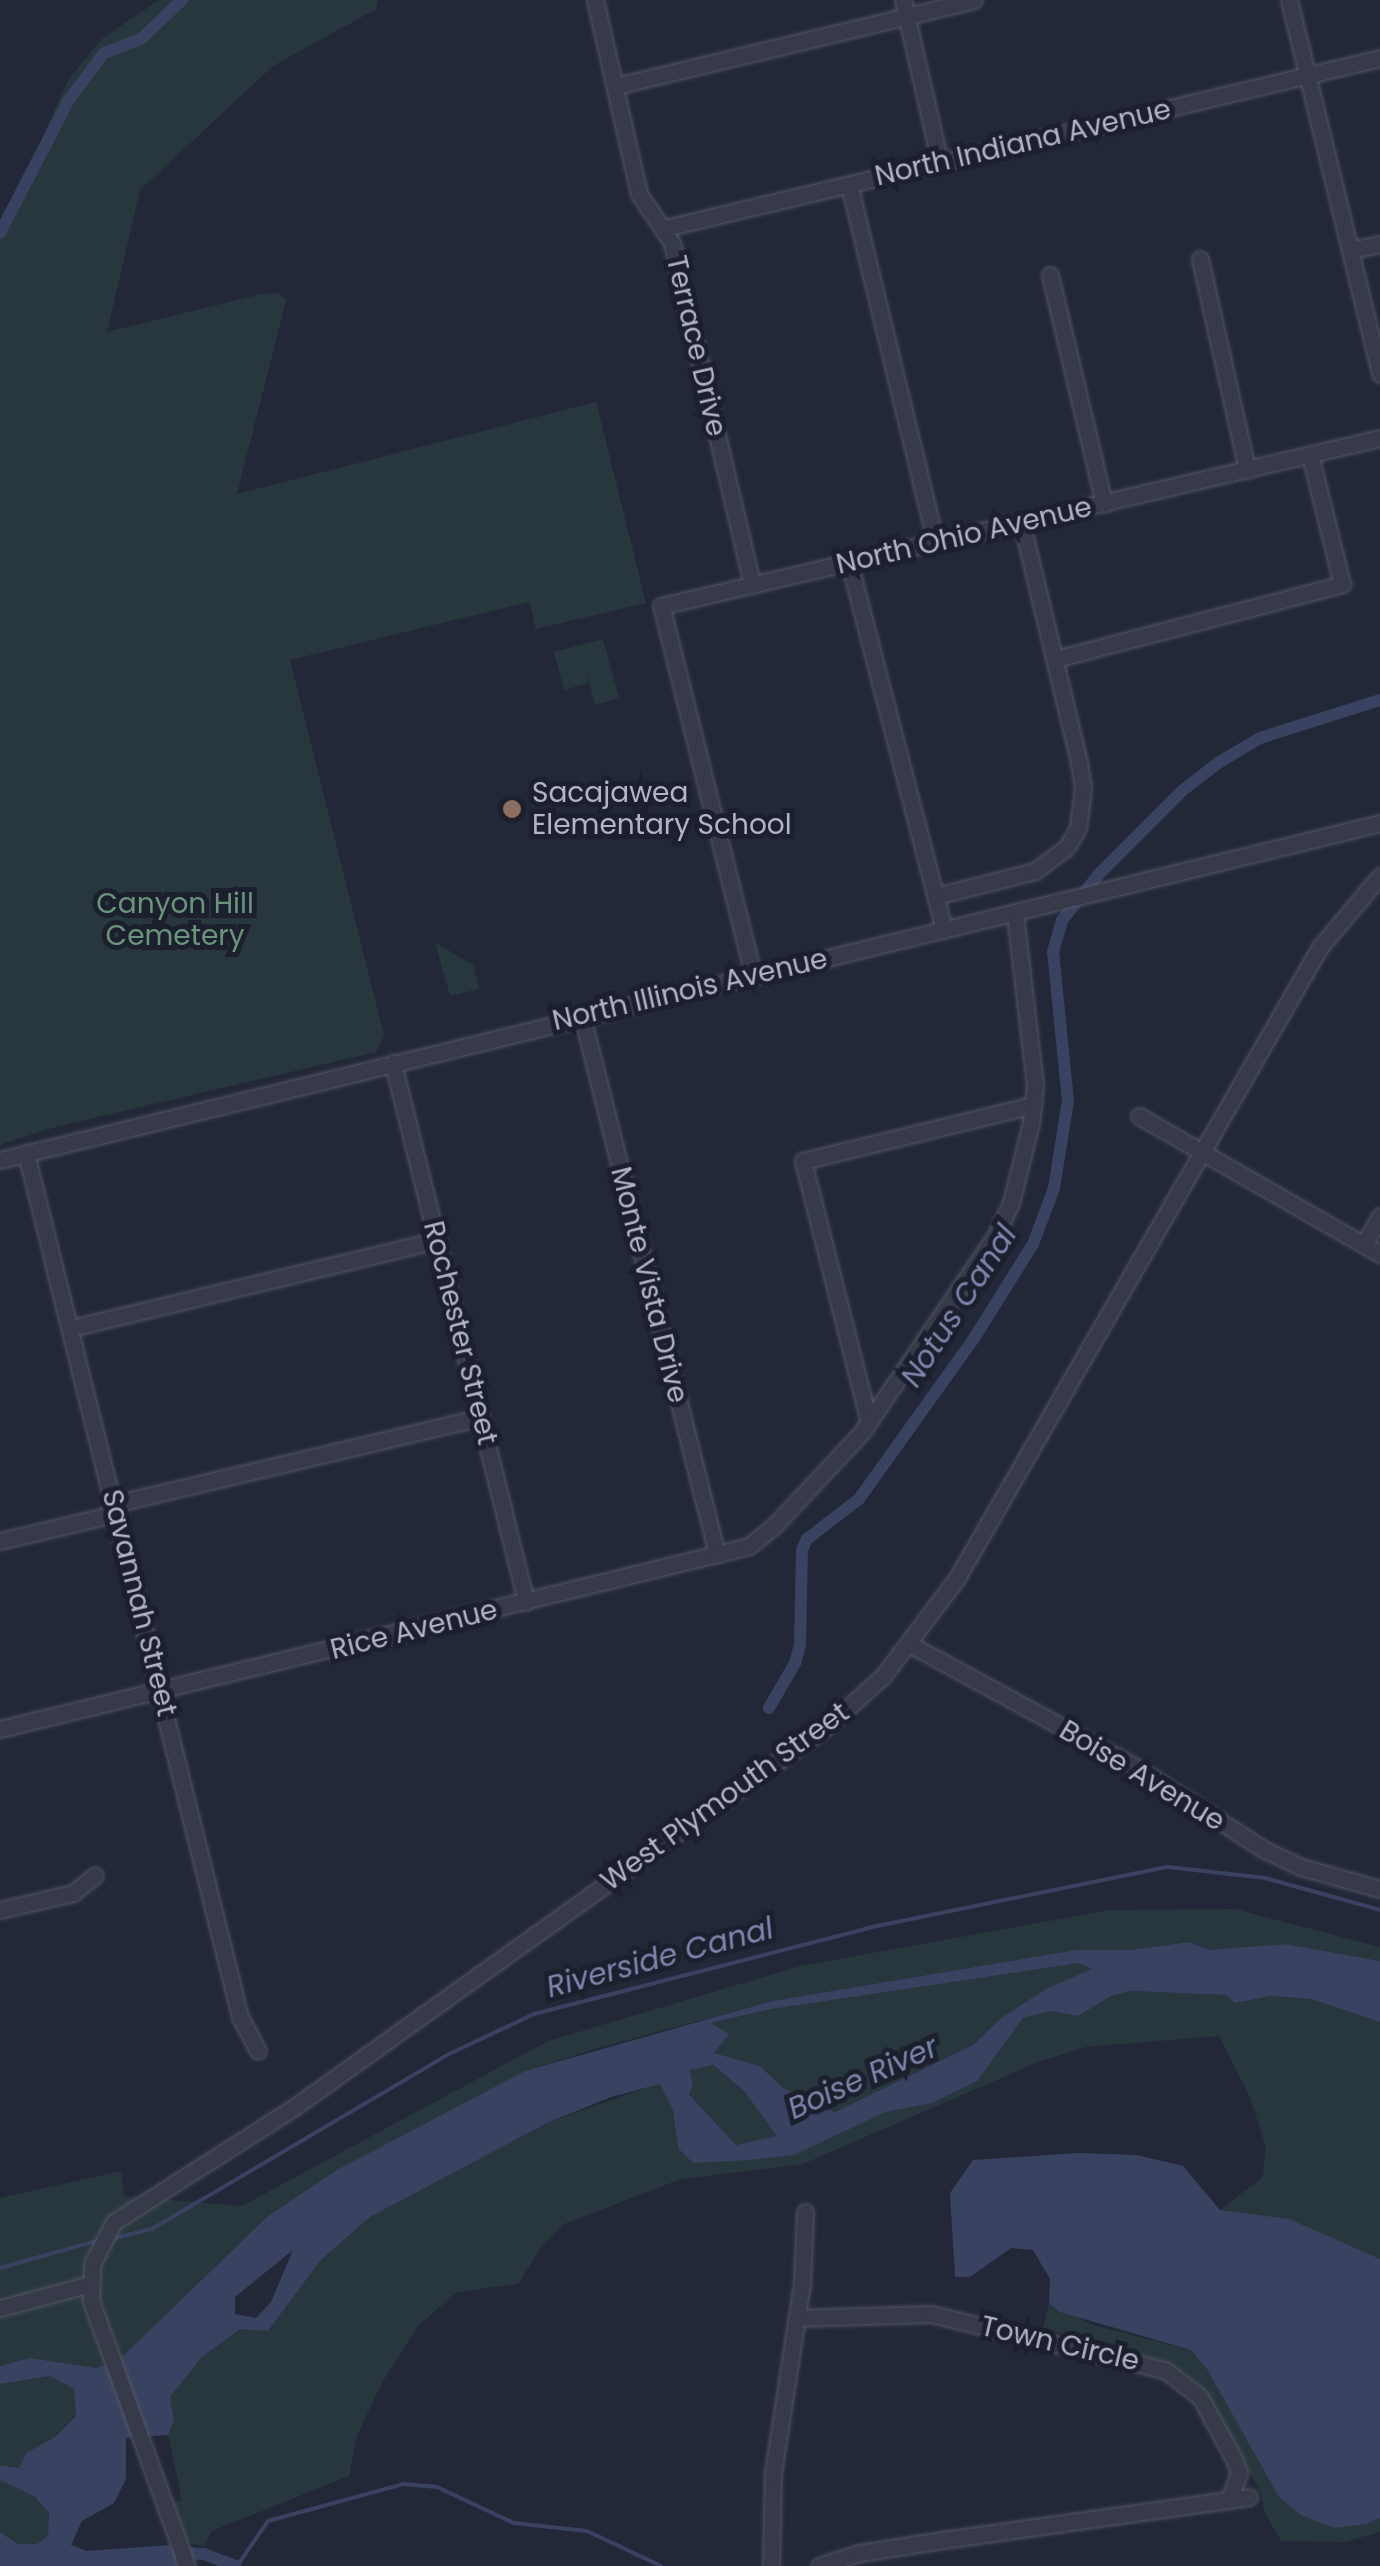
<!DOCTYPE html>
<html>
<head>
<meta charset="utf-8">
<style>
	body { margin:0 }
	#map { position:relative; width:1380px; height:2566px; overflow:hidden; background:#232838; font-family:Poppins,sans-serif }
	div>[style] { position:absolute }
	.green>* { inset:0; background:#28373d }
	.water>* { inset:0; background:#394261 }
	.stream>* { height:4px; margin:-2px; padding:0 2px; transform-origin:2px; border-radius:2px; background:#394261 }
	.canal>* { height:12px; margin:-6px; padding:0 6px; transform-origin:6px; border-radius:6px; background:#394261 }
	.roads { filter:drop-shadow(0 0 2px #515564) drop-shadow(0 0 2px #515564) }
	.minor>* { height:15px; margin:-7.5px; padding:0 7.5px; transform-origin:7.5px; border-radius:7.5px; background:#373a49 }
	.dots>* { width:28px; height:28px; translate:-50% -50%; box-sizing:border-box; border:5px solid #1c202e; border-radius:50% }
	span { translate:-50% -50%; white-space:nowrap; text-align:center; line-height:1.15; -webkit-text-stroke:10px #1c202e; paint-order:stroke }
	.street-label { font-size:28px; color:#b1b5c5 }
	.poi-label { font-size:28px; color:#b1b5c5 }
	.left { translate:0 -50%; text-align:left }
	.park-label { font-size:28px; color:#6a947c }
	.water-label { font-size:30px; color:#7c86ab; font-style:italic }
</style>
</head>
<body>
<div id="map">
	<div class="green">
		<div style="clip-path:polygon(159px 0,378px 0,376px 9px,273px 66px,140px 190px,107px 332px,262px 294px,279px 293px,286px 300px,237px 494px,596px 402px,646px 603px,536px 629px,529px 602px,290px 660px,384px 1035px,376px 1052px,51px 1128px,0 1145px,0 220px,16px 197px,68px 80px,103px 38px)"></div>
		<div style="clip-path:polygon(603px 639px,619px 698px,595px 705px,586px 670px,588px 683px,564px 690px,554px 652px)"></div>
		<div style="clip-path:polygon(435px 942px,473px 965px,479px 989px,450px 996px)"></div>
		<div style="clip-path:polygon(1235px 1909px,1380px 1947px,1380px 1961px,1285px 1944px,1209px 1951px,1189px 1942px,1130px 1950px,1076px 1950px,772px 2001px,598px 2048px,525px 2071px,444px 2115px,120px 2359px,96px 2368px,31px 2358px,0 2366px,0 2198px,121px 2171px,124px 2196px,242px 2206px,548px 2041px,801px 1966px,1109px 1910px)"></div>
		<div style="clip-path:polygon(1079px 1963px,1093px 1969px,1000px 2019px,973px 2045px,835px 2112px,783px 2088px,760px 2066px,713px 2053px,718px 2029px,709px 2024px,772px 2009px)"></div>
		<div style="clip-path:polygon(1130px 1991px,1227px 1995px,1235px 2003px,1270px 1996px,1311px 1999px,1380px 2022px,1380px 2259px,1289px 2220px,1220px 2210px,1263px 2177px,1266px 2147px,1250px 2097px,1219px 2036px,1086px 2047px,1038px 2062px,803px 2164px,681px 2179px,564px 2224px,542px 2246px,518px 2284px,457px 2292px,418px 2326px,383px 2381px,357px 2435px,349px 2476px,212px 2531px,205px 2546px,183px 2542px,169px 2504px,182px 2500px,168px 2435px,174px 2420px,170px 2397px,202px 2357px,240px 2328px,268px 2331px,321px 2260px,370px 2217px,549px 2122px,660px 2083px,673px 2110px,678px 2148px,693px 2163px,794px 2155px,886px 2112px,932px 2103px,1022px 2018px,1050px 2011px,1078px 2016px,1111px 1996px)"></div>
		<div style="clip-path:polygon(712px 2065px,744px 2091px,778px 2136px,736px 2145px,689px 2093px,693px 2085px,690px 2070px)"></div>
		<div style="clip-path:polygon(1049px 2303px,1093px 2325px,1191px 2350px,1367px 2524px,1380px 2518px,1380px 2532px,1344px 2542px,1281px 2541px,1264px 2511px,1261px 2493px,1207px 2398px,1189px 2376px,1161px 2361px,1043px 2328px)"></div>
		<div style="clip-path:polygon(50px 2376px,75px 2389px,76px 2416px,55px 2437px,26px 2453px,19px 2468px,0 2465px,0 2384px)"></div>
		<div style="clip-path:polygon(0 2480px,35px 2497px,49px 2512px,48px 2536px,37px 2544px,18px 2544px,0 2532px)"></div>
	</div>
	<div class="water">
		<div style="clip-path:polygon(evenodd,1189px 1942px,1209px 1950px,1285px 1944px,1380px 1961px,1380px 2022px,1311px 1999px,1270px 1996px,1235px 2003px,1226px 1995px,1131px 1991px,1111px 1996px,1078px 2016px,1050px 2011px,1023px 2018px,977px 2081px,932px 2103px,886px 2112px,794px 2155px,751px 2160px,693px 2163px,678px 2148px,673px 2110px,660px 2084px,611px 2097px,549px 2122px,370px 2217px,321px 2260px,268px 2331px,240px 2329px,202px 2357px,170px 2397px,174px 2420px,168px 2435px,126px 2438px,126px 2479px,114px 2503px,82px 2521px,71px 2545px,87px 2551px,170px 2545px,178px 2566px,0 2566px,0 2532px,18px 2544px,37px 2544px,48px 2536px,49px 2513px,35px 2497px,0 2480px,0 2465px,19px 2468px,26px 2453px,55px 2437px,76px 2416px,74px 2389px,50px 2376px,0 2384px,0 2366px,30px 2358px,96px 2368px,120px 2359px,267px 2217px,337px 2170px,525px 2071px,772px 2001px,1076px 1950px,1130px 1950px,1189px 1942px,1079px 1963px,1092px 1969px,1046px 1989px,1000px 2019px,973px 2045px,835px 2112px,783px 2088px,760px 2066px,714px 2053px,729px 2034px,711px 2023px,772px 2009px,1079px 1963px,1189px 1942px,713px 2065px,744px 2091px,777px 2136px,736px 2145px,689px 2094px,693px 2085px,690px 2070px,713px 2065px,1189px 1942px,293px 2250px,271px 2302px,256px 2318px,235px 2314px,235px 2297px,293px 2250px)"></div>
		<div style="clip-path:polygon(1078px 2153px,1137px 2155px,1183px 2166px,1220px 2210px,1289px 2219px,1380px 2259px,1380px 2518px,1367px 2524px,1334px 2528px,1301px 2515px,1279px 2497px,1207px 2369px,1191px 2350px,1060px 2312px,1049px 2303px,1050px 2279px,1033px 2250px,1011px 2248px,970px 2277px,955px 2277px,950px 2193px,973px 2160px)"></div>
	</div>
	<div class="stream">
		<div style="left:111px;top:2239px;width:42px;rotate:-13.7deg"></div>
		<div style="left:152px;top:2229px;width:345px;rotate:-30.5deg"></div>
		<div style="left:449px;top:2054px;width:94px;rotate:-25.2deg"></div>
		<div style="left:534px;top:2014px;width:349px;rotate:-14.4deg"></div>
		<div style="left:872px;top:1927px;width:302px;rotate:-11.5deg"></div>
		<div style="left:1168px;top:1867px;width:98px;rotate:6.5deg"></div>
		<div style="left:1265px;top:1878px;width:119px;rotate:15.5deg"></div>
		<div style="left:0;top:2268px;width:100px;rotate:-15.7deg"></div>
		<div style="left:237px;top:2566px;width:55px;rotate:-55.4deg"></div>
		<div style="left:268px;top:2521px;width:140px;rotate:-15.3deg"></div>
		<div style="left:403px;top:2484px;width:34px;rotate:5deg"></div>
		<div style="left:437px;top:2487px;width:85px;rotate:25.1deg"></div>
		<div style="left:514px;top:2523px;width:73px;rotate:6.3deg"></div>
		<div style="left:587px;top:2531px;width:82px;rotate:25.3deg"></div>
	</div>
	<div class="canal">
		<div style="left:0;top:233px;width:148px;rotate:-62.7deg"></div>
		<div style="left:68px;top:101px;width:60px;rotate:-53.1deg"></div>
		<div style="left:104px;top:53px;width:40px;rotate:-21deg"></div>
		<div style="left:141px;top:39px;width:57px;rotate:-43.6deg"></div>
		<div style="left:769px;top:1708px;width:52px;rotate:-60deg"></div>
		<div style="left:795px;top:1663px;width:19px;rotate:-74deg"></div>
		<div style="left:800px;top:1645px;width:95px;rotate:-88.8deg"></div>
		<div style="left:802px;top:1550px;width:12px;rotate:-66deg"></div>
		<div style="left:807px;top:1539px;width:66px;rotate:-37.6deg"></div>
		<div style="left:859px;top:1499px;width:196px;rotate:-54.4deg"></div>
		<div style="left:973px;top:1340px;width:113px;rotate:-58deg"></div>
		<div style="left:1033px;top:1244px;width:60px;rotate:-69.4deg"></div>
		<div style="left:1054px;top:1188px;width:88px;rotate:-80.9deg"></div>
		<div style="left:1068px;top:1101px;width:150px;rotate:-95.7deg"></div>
		<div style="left:1053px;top:952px;width:33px;rotate:-74deg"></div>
		<div style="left:1062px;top:920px;width:60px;rotate:-51deg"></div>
		<div style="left:1100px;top:873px;width:117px;rotate:-45deg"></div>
		<div style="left:1183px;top:790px;width:44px;rotate:-37.6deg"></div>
		<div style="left:1218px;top:763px;width:49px;rotate:-30.8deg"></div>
		<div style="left:1260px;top:738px;width:126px;rotate:-17.6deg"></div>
		<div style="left:178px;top:2553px;width:26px;rotate:2deg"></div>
		<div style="left:204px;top:2554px;width:34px;rotate:21deg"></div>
	</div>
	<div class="roads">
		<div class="minor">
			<div style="left:595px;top:0;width:199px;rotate:77.2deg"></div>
			<div style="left:639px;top:194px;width:59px;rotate:56deg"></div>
			<div style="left:672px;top:243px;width:351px;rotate:76.8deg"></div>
			<div style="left:903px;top:0;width:167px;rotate:77.2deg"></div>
			<div style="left:1289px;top:0;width:385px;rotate:76.3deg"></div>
			<div style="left:616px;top:86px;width:368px;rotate:-13.5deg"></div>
			<div style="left:849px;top:184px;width:369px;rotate:76.4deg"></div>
			<div style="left:665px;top:228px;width:735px;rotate:-13.37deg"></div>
			<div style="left:1350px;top:250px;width:31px;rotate:-11deg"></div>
			<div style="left:1200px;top:259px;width:216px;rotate:77.4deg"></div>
			<div style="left:1050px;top:275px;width:235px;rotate:76.7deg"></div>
			<div style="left:849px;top:562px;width:380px;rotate:75.5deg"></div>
			<div style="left:1055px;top:659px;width:297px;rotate:-14.6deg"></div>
			<div style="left:1342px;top:584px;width:133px;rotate:-103.9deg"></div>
			<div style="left:936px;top:896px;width:102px;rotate:-14.2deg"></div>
			<div style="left:1035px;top:871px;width:40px;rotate:-37deg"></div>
			<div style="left:1067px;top:847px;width:22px;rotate:-60deg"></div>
			<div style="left:1078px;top:828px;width:40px;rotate:-82.9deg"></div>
			<div style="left:1083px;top:788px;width:26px;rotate:-99deg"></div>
			<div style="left:1079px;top:762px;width:245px;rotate:-103.5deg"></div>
			<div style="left:753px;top:974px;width:379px;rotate:-104deg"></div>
			<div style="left:661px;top:606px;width:738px;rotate:-13.15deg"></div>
			<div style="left:582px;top:1016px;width:555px;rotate:75.91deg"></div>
			<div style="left:393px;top:1063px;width:555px;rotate:76.14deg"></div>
			<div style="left:1139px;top:1116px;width:278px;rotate:29.8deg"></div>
			<div style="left:26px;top:1153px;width:890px;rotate:76.09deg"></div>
			<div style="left:240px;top:2017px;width:38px;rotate:62deg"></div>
			<div style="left:0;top:1160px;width:1421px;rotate:-13.72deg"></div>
			<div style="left:1364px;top:1245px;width:33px;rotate:-61deg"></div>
			<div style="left:71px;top:1328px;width:376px;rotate:-13.5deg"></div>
			<div style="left:869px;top:1422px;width:269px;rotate:-104.2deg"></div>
			<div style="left:803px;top:1161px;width:237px;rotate:-13.7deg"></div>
			<div style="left:0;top:1541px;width:109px;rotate:-13.3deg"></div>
			<div style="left:106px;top:1516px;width:14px;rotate:-56deg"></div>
			<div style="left:114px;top:1504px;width:377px;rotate:-13.3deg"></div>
			<div style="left:911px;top:1645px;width:260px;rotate:28.5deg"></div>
			<div style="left:1139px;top:1769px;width:148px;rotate:32.8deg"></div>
			<div style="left:1263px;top:1849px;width:42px;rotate:25.3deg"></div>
			<div style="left:1301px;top:1867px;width:82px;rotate:15.6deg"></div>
			<div style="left:0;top:1729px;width:738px;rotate:-13.72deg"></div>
			<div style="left:717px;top:1554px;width:33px;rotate:-14deg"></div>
			<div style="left:749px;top:1546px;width:32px;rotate:-39deg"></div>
			<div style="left:774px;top:1526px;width:129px;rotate:-46.9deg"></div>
			<div style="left:862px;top:1432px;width:238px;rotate:-55.8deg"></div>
			<div style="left:996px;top:1235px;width:35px;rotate:-65deg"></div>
			<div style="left:1011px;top:1203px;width:82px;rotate:-76deg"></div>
			<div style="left:1031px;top:1123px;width:38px;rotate:-84deg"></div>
			<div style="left:1035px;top:1085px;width:172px;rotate:-96.7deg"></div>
			<div style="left:0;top:1910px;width:75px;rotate:-13.1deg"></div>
			<div style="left:73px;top:1893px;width:28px;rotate:-39deg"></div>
			<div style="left:0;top:2308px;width:93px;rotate:-14.9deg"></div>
			<div style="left:797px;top:2318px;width:134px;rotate:-1.7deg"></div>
			<div style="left:931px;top:2314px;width:241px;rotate:13.5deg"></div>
			<div style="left:1165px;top:2370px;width:44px;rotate:37.6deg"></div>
			<div style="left:1200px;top:2397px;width:71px;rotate:61.3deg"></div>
			<div style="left:1234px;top:2459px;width:15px;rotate:70deg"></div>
			<div style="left:1239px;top:2473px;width:29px;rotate:110deg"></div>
			<div style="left:187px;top:2566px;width:282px;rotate:-109.9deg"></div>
			<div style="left:91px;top:2301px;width:37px;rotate:-88deg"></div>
			<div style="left:92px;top:2264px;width:47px;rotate:-62.4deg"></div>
			<div style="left:114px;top:2222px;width:212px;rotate:-32.5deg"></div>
			<div style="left:293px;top:2108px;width:655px;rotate:-35.56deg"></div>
			<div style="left:826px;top:1727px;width:76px;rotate:-41.8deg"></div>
			<div style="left:883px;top:1676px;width:123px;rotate:-52.9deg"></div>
			<div style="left:957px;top:1578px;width:728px;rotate:-60.09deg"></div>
			<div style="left:1320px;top:947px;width:93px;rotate:-49.8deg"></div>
			<div style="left:771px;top:2566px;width:93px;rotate:-88.8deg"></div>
			<div style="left:773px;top:2473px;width:191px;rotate:-81.3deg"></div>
			<div style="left:802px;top:2284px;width:72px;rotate:-87.6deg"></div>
			<div style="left:819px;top:2566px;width:42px;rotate:-18deg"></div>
			<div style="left:859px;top:2553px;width:85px;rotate:-8.8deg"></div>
			<div style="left:943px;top:2540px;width:309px;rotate:-8deg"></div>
		</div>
	</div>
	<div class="dots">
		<div style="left:512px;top:809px;background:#8d6e63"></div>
	</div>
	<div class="street-label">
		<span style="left:1023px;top:143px;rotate:-13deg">North Indiana Avenue</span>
		<span style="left:696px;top:346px;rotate:77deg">Terrace Drive</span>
		<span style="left:964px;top:536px;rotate:-13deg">North Ohio Avenue</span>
		<span style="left:690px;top:990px;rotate:-13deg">North Illinois Avenue</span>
		<span style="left:649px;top:1285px;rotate:76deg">Monte Vista Drive</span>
		<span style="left:460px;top:1333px;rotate:76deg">Rochester Street</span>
		<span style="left:139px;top:1603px;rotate:76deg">Savannah Street</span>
		<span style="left:414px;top:1630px;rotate:-14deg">Rice Avenue</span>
		<span style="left:1142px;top:1776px;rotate:31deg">Boise Avenue</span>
		<span style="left:725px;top:1797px;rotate:-36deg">West Plymouth Street</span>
		<span style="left:1060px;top:2344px;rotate:13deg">Town Circle</span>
	</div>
	<div class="poi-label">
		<span class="left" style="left:532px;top:809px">Sacajawea<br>Elementary School</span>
	</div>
	<div class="park-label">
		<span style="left:175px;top:920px">Canyon Hill<br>Cemetery</span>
	</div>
	<div class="water-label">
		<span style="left:959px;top:1306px;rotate:-57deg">Notus Canal</span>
		<span style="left:660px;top:1958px;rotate:-15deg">Riverside Canal</span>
		<span style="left:863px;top:2078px;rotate:-24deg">Boise River</span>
	</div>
</div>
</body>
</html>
